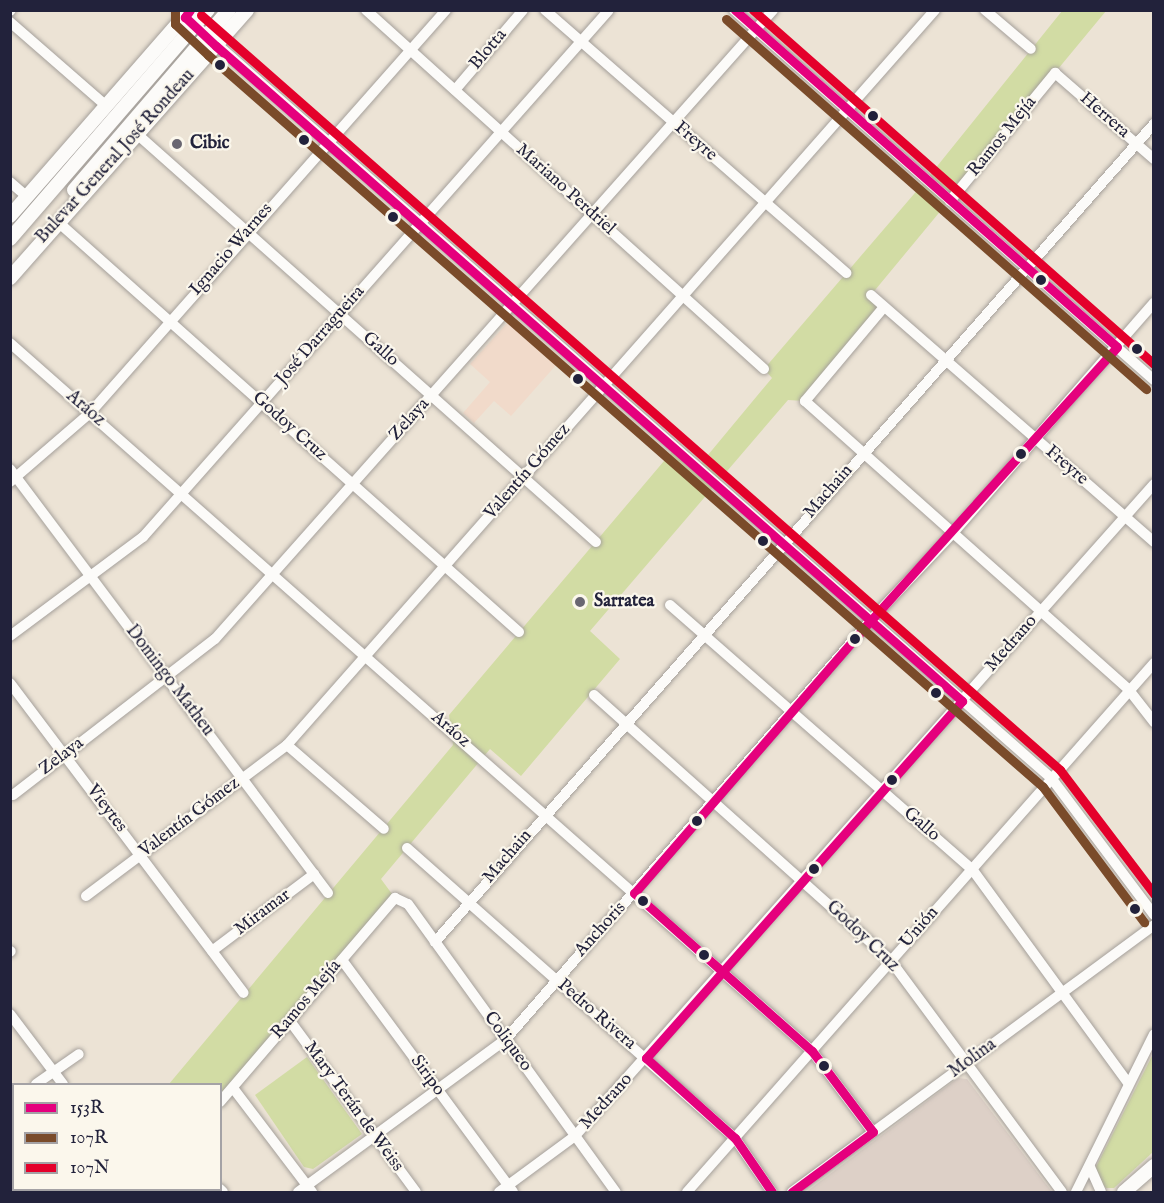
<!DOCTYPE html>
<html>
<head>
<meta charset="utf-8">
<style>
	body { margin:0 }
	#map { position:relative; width:1164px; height:1203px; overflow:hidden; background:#ece3d5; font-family:"IM FELL English",serif }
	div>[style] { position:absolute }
	.built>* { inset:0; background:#f1daca }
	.industrial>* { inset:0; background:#ddd0c7 }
	.green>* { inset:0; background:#d2dca4 }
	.roads { filter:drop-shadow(0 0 2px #a5a09b) drop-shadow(0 0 2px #a5a09b) }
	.minor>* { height:10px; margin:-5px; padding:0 5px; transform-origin:5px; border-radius:5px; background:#fcfbf9 }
	.major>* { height:14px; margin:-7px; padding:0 7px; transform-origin:7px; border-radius:7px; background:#fcfbf9 }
	.bus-1>* { height:9px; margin:-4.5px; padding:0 4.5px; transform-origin:4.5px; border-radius:4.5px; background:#e5007d }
	.bus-2>* { height:9px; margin:-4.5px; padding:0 4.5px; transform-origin:4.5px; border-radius:4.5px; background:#7a4b2a }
	.bus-3>* { height:9px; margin:-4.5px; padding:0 4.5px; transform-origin:4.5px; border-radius:4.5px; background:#e4002b }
	.dots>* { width:16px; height:16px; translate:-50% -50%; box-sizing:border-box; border:3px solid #fbf7ec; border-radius:50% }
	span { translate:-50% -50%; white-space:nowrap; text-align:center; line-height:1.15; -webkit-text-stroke:4.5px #fbf7ec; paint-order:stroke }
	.street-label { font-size:18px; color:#22223b }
	.poi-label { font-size:18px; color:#22223b; font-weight:700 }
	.left { translate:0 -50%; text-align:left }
	.frame { position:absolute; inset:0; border:12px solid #22223b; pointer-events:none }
	.legend { position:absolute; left:12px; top:1083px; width:210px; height:108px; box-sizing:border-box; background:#fbf7ec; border:2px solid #a4a2a5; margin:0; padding:8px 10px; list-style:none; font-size:18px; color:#22223b }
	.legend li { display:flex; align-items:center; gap:12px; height:30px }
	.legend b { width:30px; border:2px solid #a4a2a5 }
</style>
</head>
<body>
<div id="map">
	<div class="built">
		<div style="clip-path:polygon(509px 321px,557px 364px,511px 416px,494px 401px,474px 423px,463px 413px,490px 382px,470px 364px)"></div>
	</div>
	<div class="industrial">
		<div style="clip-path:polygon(958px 1078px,967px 1079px,1052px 1192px,806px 1192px)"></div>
	</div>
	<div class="green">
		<div style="clip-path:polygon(1062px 11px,1106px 11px,871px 295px,884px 307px,805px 401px,788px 400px,590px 631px,620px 659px,521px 776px,490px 749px,381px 879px,395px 898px,221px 1102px,220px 1084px,169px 1084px,453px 745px,449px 715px,675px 448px,698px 467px,772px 378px,764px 369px,926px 180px)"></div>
		<div style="clip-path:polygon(1153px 1054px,1153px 1152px,1114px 1188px,1106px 1188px,1097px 1180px,1096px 1167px)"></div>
		<div style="clip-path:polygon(307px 1057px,362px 1134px,313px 1169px,304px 1167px,255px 1095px)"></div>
	</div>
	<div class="roads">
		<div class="minor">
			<div style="left:178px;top:10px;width:1164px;rotate:41.34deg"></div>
			<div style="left:1052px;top:779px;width:170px;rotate:53.1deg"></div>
			<div style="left:366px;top:10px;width:536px;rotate:42.05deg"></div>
			<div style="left:545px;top:10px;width:400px;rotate:41.1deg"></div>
			<div style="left:734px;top:10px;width:560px;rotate:41.38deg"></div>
			<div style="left:985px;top:10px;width:60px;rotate:40.3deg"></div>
			<div style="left:10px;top:11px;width:1px;rotate:-45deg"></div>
			<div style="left:10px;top:22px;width:126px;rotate:41.1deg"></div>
			<div style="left:455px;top:90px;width:105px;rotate:-49.6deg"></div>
			<div style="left:137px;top:134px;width:614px;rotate:41.63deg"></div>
			<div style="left:10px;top:182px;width:23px;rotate:41deg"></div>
			<div style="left:950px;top:201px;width:166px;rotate:-50.6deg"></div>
			<div style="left:1055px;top:73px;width:131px;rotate:41deg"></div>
			<div style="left:58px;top:222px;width:617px;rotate:41.65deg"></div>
			<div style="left:871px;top:295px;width:376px;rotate:41.1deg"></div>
			<div style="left:884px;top:307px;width:123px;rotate:130deg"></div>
			<div style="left:805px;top:401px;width:434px;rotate:41.7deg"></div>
			<div style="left:1129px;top:690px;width:41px;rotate:52deg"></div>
			<div style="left:10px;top:343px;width:1070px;rotate:41.44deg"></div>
			<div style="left:812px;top:1051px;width:101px;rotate:53deg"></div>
			<div style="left:10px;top:469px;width:530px;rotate:53.13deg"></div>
			<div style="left:10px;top:482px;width:106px;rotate:-40.8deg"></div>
			<div style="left:90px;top:413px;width:538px;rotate:-48.54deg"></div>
			<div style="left:670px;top:605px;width:401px;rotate:41.2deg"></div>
			<div style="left:972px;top:869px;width:266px;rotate:53.9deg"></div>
			<div style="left:10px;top:636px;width:166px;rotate:-36.7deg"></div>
			<div style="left:143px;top:537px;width:703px;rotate:-48.52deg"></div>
			<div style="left:10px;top:683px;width:388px;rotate:53deg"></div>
			<div style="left:594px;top:695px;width:399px;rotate:41.8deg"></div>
			<div style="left:891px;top:961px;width:287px;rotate:53.5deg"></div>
			<div style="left:287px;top:745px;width:128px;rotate:40.9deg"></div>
			<div style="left:13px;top:795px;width:255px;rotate:-37.7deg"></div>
			<div style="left:215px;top:639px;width:841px;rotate:-48.42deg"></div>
			<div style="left:407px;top:848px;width:438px;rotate:41.5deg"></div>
			<div style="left:735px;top:1138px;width:65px;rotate:55.6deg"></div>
			<div style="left:86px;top:896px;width:251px;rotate:-36.9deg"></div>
			<div style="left:287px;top:745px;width:980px;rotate:-48.6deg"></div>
			<div style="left:435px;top:942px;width:1089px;rotate:-48.69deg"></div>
			<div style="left:212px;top:951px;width:128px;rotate:-37deg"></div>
			<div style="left:10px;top:952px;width:1px;rotate:-45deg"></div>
			<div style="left:342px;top:960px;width:288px;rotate:53.6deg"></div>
			<div style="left:10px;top:1014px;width:88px;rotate:52.9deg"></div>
			<div style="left:290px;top:1021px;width:212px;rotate:53.6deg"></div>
			<div style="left:36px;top:1084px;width:52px;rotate:-34.9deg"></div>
			<div style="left:233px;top:1088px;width:131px;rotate:52.8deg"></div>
			<div style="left:10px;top:1102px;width:4px;rotate:-27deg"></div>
			<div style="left:220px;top:1102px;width:269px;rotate:-49.4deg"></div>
			<div style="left:395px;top:898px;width:14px;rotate:25deg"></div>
			<div style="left:408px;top:904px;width:355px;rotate:54.2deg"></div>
			<div style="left:10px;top:1129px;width:6px;rotate:45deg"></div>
			<div style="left:1090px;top:1167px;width:27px;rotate:66deg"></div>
			<div style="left:220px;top:1189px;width:4px;rotate:45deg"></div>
			<div style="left:55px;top:1190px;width:3px;rotate:45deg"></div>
			<div style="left:141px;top:1190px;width:3px;rotate:45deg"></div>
			<div style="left:298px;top:1192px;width:257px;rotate:-36.3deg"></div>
			<div style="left:505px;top:1040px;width:556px;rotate:-48.94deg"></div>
			<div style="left:870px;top:621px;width:122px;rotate:-46.7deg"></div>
			<div style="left:954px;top:532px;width:304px;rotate:-48.9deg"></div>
			<div style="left:499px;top:1192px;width:94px;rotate:-36.4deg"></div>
			<div style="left:575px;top:1136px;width:872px;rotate:-48.39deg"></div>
			<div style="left:687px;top:1192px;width:706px;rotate:-48.56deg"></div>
			<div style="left:792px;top:1192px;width:450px;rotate:-36.4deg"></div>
			<div style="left:1076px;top:1192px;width:176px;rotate:-63.7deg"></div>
		</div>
		<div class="major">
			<div style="left:74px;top:190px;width:238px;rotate:-49.3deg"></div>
			<div style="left:10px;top:216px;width:274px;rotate:-48.9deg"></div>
			<div style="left:10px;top:239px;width:303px;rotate:-49.2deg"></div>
			<div style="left:10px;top:278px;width:358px;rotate:-48.5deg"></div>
			<div style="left:1124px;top:1192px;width:40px;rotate:-41deg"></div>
		</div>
	</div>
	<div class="bus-1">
		<div style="left:190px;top:10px;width:9px;rotate:126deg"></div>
		<div style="left:185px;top:17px;width:42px;rotate:43.1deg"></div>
		<div style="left:216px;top:46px;width:993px;rotate:41.28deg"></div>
		<div style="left:962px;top:701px;width:477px;rotate:131.5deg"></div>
		<div style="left:646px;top:1058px;width:120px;rotate:42deg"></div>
		<div style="left:735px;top:1138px;width:65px;rotate:55.6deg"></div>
		<div style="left:735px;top:10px;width:509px;rotate:41.42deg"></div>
		<div style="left:1117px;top:347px;width:369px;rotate:132deg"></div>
		<div style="left:870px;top:621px;width:360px;rotate:130.9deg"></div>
		<div style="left:634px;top:893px;width:238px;rotate:41.6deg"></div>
		<div style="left:812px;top:1051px;width:101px;rotate:53deg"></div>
		<div style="left:873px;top:1132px;width:101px;rotate:143.5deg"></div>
	</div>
	<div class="bus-2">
		<div style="left:175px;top:10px;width:14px;rotate:90deg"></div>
		<div style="left:175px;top:24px;width:45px;rotate:43.2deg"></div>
		<div style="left:208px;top:55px;width:1110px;rotate:41.24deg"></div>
		<div style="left:1043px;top:787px;width:169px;rotate:53.2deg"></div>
		<div style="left:726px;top:19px;width:560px;rotate:41.38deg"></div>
	</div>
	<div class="bus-3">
		<div style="left:753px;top:10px;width:535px;rotate:41.44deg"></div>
		<div style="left:201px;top:15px;width:1144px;rotate:41.31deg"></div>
		<div style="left:1060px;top:770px;width:156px;rotate:52.8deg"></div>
	</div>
	<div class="dots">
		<div style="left:220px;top:65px;background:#22223b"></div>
		<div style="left:873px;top:116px;background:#22223b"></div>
		<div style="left:304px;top:140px;background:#22223b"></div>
		<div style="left:177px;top:144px;background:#696671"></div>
		<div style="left:393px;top:217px;background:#22223b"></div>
		<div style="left:1041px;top:280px;background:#22223b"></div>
		<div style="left:1137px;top:349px;background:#22223b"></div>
		<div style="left:578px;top:379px;background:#22223b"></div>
		<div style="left:1021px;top:454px;background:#22223b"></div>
		<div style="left:763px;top:541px;background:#22223b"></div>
		<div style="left:580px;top:602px;background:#696671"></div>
		<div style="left:855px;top:639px;background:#22223b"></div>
		<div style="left:936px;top:693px;background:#22223b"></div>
		<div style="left:892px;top:780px;background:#22223b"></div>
		<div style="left:697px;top:821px;background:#22223b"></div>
		<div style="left:814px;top:869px;background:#22223b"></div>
		<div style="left:643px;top:901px;background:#22223b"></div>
		<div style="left:1135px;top:909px;background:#22223b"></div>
		<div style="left:704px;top:955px;background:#22223b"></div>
		<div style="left:824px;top:1066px;background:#22223b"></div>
	</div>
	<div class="street-label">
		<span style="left:489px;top:50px;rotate:-50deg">Blotta</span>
		<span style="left:1104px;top:116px;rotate:41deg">Herrera</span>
		<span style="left:1003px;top:137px;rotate:-51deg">Ramos Mejía</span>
		<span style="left:695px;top:142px;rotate:41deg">Freyre</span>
		<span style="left:116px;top:157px;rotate:-48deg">Bulevar General José Rondeau</span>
		<span style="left:565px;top:190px;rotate:42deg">Mariano Perdriel</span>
		<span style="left:232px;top:250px;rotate:-49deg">Ignacio Warnes</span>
		<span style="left:321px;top:336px;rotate:-49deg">José Darragueira</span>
		<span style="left:380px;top:350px;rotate:42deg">Gallo</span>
		<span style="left:85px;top:409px;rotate:41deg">Aráoz</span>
		<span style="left:410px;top:420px;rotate:-48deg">Zelaya</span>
		<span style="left:289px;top:427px;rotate:42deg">Godoy Cruz</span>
		<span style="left:1066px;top:466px;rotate:41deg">Freyre</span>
		<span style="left:528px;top:472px;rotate:-49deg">Valentín Gómez</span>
		<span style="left:829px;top:492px;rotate:-49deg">Machain</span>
		<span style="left:1012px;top:644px;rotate:-49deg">Medrano</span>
		<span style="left:169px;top:681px;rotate:53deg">Domingo Matheu</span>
		<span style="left:450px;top:730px;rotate:41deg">Aráoz</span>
		<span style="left:62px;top:757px;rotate:-37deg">Zelaya</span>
		<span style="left:106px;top:809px;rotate:53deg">Vieytes</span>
		<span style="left:190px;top:818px;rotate:-37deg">Valentín Gómez</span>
		<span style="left:921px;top:825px;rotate:41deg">Gallo</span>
		<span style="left:508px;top:857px;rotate:-49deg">Machain</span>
		<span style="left:263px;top:913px;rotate:-37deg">Miramar</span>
		<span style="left:920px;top:928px;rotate:-49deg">Unión</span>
		<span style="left:601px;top:930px;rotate:-48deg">Anchoris</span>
		<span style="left:862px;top:937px;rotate:44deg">Godoy Cruz</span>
		<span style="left:307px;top:1000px;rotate:-50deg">Ramos Mejía</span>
		<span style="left:596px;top:1015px;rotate:41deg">Pedro Rivera</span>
		<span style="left:507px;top:1042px;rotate:54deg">Coliqueo</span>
		<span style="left:973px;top:1059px;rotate:-36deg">Molina</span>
		<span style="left:427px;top:1076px;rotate:54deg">Siripo</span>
		<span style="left:607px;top:1102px;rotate:-48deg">Medrano</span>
		<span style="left:353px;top:1107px;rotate:54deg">Mary Terán de Weiss</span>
	</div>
	<div class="poi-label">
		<span class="left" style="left:190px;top:144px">Cibic</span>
		<span class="left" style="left:594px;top:602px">Sarratea</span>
	</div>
	<div class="frame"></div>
	<ul class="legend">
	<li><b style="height:8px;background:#e5007d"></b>153R</li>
	<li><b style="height:8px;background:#7a4b2a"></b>107R</li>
	<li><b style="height:8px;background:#e4002b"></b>107N</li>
	</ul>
</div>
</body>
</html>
